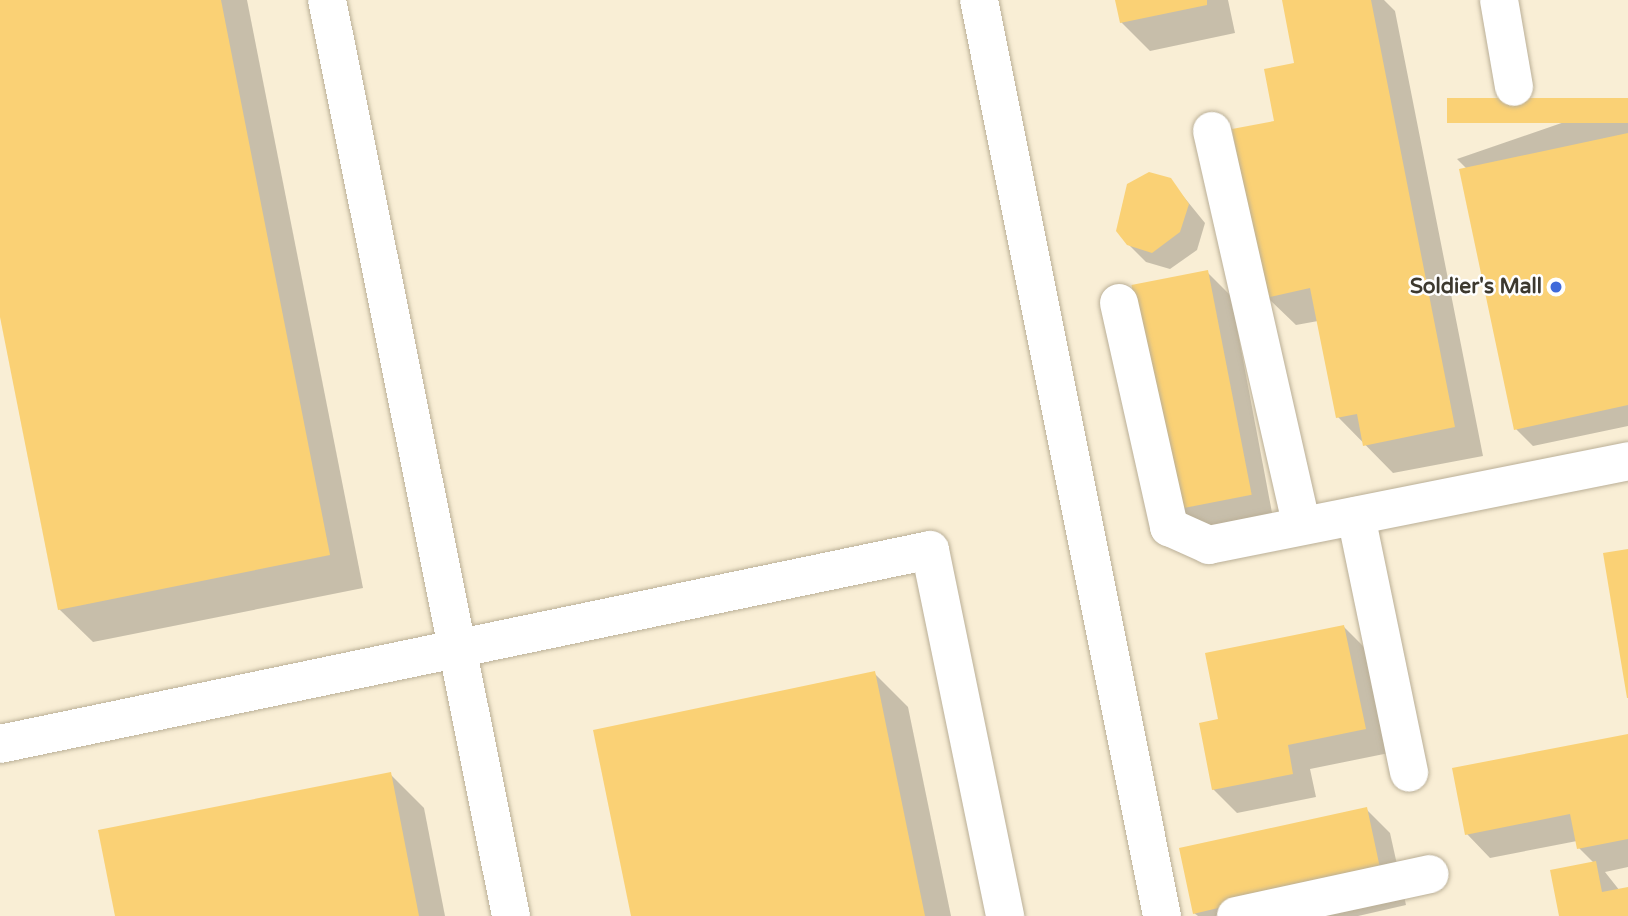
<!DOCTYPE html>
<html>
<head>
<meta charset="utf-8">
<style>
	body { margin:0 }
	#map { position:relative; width:1628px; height:916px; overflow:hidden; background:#f9eed5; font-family:"Varela Round",sans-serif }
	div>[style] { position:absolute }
	.shadow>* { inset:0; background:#0003 }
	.building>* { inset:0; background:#fad175; transform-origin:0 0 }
	.roads { filter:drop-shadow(0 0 2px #baaf97) drop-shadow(0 0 2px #baaf97) }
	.minor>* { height:38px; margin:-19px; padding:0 19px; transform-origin:19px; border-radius:19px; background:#fff }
	.dots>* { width:19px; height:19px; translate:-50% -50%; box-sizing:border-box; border:4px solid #fff; border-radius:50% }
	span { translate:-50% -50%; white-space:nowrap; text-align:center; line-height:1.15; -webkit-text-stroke:5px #fff; paint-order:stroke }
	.poi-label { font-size:21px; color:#3d392f; font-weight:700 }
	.right { translate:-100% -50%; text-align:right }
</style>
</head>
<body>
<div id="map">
	<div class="shadow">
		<div style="clip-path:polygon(0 0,247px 0,363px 588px,93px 642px,59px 609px,0 308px)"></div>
		<div style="clip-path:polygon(1117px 0,1228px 0,1235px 33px,1150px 51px,1121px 22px)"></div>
		<div style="clip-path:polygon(1283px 0,1384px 0,1395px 11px,1483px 456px,1393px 473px,1338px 417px,1318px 321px,1296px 325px,1267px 297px,1276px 122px,1296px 64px)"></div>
		<div style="clip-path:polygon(1628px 100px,1628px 426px,1533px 446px,1516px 429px,1467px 169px,1457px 159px)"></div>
		<div style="clip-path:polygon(1170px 180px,1205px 223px,1197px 250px,1170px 269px,1146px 262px,1128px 244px)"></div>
		<div style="clip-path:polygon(1207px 272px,1231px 296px,1273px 518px,1199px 533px,1175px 509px)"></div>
		<div style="clip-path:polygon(1344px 627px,1368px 651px,1389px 753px,1310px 769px,1316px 797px,1237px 813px,1213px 789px)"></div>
		<div style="clip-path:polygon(874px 673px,908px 707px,951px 916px,632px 916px)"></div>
		<div style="clip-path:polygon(1628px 736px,1628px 867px,1605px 872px,1620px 891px,1628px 889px,1628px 916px,1561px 916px,1594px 863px,1579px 848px,1577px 841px,1490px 858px,1467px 834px)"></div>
		<div style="clip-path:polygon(390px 774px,424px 808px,445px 916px,116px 916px)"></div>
		<div style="clip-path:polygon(1366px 809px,1390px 833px,1406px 905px,1358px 916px,1198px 916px,1194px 913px)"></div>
	</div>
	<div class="building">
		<div style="clip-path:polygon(0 0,221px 0,330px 555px,58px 610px,0 317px)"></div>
		<div style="clip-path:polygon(1115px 0,1207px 0,1207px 5px,1120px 23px)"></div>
		<div style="clip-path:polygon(1282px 0,1371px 0,1455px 427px,1363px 446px,1357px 414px,1336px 418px,1310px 288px,1265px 298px,1232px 129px,1274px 121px,1264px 69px,1294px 63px)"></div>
		<div style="left:1628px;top:98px;width:25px;height:181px;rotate:90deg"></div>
		<div style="clip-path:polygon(1628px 133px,1628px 405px,1514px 430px,1459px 169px)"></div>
		<div style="clip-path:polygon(1149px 172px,1171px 178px,1189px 204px,1180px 232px,1152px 253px,1127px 245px,1116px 231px,1127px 184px)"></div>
		<div style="left:1208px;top:270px;width:229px;height:78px;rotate:79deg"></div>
		<div style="clip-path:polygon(1628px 549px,1628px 698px,1627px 698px,1603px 553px)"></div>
		<div style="clip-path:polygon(1344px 625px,1366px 729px,1288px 745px,1293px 774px,1212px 790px,1199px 723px,1218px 719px,1205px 653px)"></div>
		<div style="clip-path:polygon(875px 671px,925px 916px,631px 916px,593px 730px)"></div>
		<div style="clip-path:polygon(1628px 734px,1628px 839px,1577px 849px,1570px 814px,1465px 835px,1452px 768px)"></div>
		<div style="clip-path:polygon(391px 772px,419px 916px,115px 916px,98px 830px)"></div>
		<div style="clip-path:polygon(1367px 807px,1383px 882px,1260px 898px,1193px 914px,1179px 848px)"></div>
		<div style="clip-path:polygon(1596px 861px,1602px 892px,1628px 887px,1628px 916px,1559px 916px,1550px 870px)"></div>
	</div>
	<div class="roads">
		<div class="minor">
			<div style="left:327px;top:0;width:934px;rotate:78.64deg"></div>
			<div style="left:979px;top:0;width:934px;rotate:78.7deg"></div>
			<div style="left:1499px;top:0;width:88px;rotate:80.2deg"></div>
			<div style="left:1212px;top:131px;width:403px;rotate:77.2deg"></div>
			<div style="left:1119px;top:303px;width:230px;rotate:77.4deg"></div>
			<div style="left:1169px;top:527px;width:44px;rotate:24.2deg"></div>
			<div style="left:1209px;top:545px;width:427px;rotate:-11.3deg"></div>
			<div style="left:1356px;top:516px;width:262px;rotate:78.3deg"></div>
			<div style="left:0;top:744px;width:950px;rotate:-11.78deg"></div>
			<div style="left:930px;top:550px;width:374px;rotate:78.4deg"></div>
			<div style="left:1236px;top:916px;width:198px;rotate:-12.2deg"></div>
		</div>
	</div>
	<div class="dots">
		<div style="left:1556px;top:287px;background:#3f69da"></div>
	</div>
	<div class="poi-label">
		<span class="right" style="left:1542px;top:287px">Soldier's Mall</span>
	</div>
</div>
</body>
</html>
